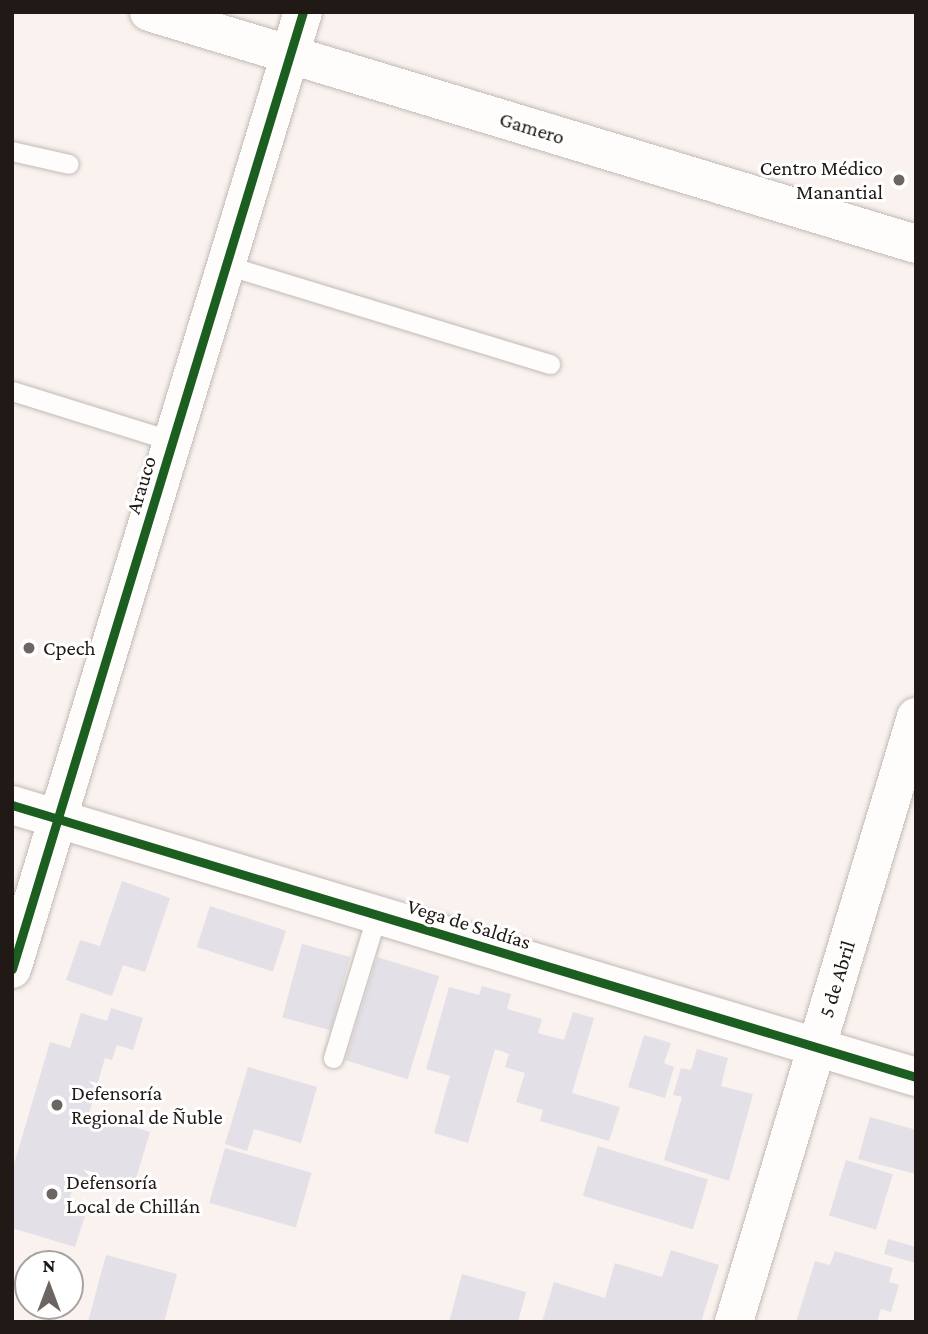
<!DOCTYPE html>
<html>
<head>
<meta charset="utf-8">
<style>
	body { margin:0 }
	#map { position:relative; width:928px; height:1334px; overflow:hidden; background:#faf2ee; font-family:"Crimson Pro",serif }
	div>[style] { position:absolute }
	.building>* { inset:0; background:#e4e0e7; transform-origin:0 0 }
	.roads { filter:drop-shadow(0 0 2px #c1bab6) drop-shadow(0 0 2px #c1bab6) }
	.service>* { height:19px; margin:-9.5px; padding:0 9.5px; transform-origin:9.5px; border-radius:9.5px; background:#fefdfc }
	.minor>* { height:38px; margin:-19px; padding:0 19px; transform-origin:19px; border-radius:19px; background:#fefdfc }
	.tertiary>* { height:38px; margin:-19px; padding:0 19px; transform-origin:19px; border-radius:19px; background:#fefdfc }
	.cycleway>* { height:9px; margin:-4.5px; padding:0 4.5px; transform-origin:4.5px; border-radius:4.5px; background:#1b5e20 }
	.dots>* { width:19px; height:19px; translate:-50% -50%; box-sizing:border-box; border:4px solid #fff; border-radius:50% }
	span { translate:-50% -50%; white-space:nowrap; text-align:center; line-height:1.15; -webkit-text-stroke:6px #fff; paint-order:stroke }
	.street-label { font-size:21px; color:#211916 }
	.poi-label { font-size:21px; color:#211916 }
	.right { translate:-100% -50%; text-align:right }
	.left { translate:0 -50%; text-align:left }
	.frame { position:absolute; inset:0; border:14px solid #211916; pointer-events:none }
	.north { position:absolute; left:14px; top:1250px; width:70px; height:70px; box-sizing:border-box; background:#fff; border:2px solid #a6a3a2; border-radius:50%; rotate:0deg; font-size:19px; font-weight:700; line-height:28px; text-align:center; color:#211916 }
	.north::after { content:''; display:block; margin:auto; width:24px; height:32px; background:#6d6562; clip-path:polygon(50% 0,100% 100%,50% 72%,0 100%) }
</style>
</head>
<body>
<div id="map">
	<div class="building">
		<div style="clip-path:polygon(122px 881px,170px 898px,145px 972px,123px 965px,112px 996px,66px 980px,80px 940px,100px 946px)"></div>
		<div style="left:210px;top:906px;width:80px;height:43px;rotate:18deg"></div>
		<div style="left:302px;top:944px;width:50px;height:76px;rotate:15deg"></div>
		<div style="left:377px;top:957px;width:65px;height:108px;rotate:17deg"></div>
		<div style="clip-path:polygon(482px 986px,511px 994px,507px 1009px,542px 1019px,538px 1033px,564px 1040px,573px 1012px,594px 1018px,572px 1093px,620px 1107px,609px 1141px,540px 1121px,543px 1110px,516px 1102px,525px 1073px,505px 1067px,509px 1054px,495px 1049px,468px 1143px,434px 1133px,450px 1076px,426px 1069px,449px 987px,479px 995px)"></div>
		<div style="clip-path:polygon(111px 1008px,143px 1018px,133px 1050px,117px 1045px,112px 1060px,105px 1058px,89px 1113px,150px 1132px,132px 1192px,77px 1175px,66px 1210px,85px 1216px,75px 1247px,12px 1228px,12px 1171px,50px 1042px,70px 1048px,81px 1013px,107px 1021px)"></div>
		<div style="clip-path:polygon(644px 1035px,671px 1043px,664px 1063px,674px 1067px,665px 1098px,628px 1087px)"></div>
		<div style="clip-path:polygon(697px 1049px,728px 1058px,721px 1086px,753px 1094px,729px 1181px,664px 1160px,682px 1097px,673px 1095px,681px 1068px,691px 1070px)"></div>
		<div style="clip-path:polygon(248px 1067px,317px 1087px,301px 1143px,254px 1129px,247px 1151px,225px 1144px)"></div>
		<div style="clip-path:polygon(870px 1117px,916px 1130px,916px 1174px,858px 1159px)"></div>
		<div style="left:598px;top:1146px;width:115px;height:52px;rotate:17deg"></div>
		<div style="left:225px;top:1148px;width:90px;height:57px;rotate:16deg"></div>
		<div style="left:846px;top:1160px;width:49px;height:58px;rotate:17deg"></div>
		<div style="clip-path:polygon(888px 1239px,916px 1247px,916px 1263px,884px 1254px)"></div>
		<div style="clip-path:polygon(671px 1250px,719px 1265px,701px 1322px,542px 1322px,554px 1282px,605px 1298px,615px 1263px,662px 1277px)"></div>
		<div style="clip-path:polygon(835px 1251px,893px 1268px,889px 1282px,899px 1285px,891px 1312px,881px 1309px,877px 1322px,796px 1322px,815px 1261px,830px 1265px)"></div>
		<div style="clip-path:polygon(106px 1255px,177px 1274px,164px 1322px,88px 1322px)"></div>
		<div style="clip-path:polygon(462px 1274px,526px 1292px,518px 1322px,449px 1322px)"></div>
	</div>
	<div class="roads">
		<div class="service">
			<div style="left:12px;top:151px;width:58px;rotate:12.8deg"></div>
			<div style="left:226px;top:265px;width:339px;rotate:17deg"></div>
			<div style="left:12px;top:391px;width:169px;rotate:17.3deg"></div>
			<div style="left:333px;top:1058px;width:151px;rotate:-73deg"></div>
		</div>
		<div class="minor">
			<div style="left:12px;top:805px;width:944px;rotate:16.75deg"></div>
			<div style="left:12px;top:969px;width:1000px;rotate:-73.09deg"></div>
		</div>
		<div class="tertiary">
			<div style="left:149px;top:12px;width:801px;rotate:16.83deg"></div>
			<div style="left:734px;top:1322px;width:632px;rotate:-73.26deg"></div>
		</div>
	</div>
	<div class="cycleway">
		<div style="left:12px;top:805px;width:944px;rotate:16.75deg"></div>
		<div style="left:12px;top:969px;width:1000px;rotate:-73.09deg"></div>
	</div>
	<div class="dots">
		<div style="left:899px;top:180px;background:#6d6562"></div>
		<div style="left:29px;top:648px;background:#6d6562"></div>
		<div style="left:57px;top:1105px;background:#6d6562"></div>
		<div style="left:52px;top:1194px;background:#6d6562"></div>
	</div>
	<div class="street-label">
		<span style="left:532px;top:128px;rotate:17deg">Gamero</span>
		<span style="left:141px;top:485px;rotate:-73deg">Arauco</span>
		<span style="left:469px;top:924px;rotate:17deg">Vega de Saldías</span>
		<span style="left:837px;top:979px;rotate:-73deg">5 de Abril</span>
	</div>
	<div class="poi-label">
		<span class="right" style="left:883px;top:180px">Centro Médico<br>Manantial</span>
		<span class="left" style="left:43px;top:648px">Cpech</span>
		<span class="left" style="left:71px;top:1105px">Defensoría<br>Regional de Ñuble</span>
		<span class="left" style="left:66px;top:1194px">Defensoría<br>Local de Chillán</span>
	</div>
	<div class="frame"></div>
	<div class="north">N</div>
</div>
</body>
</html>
